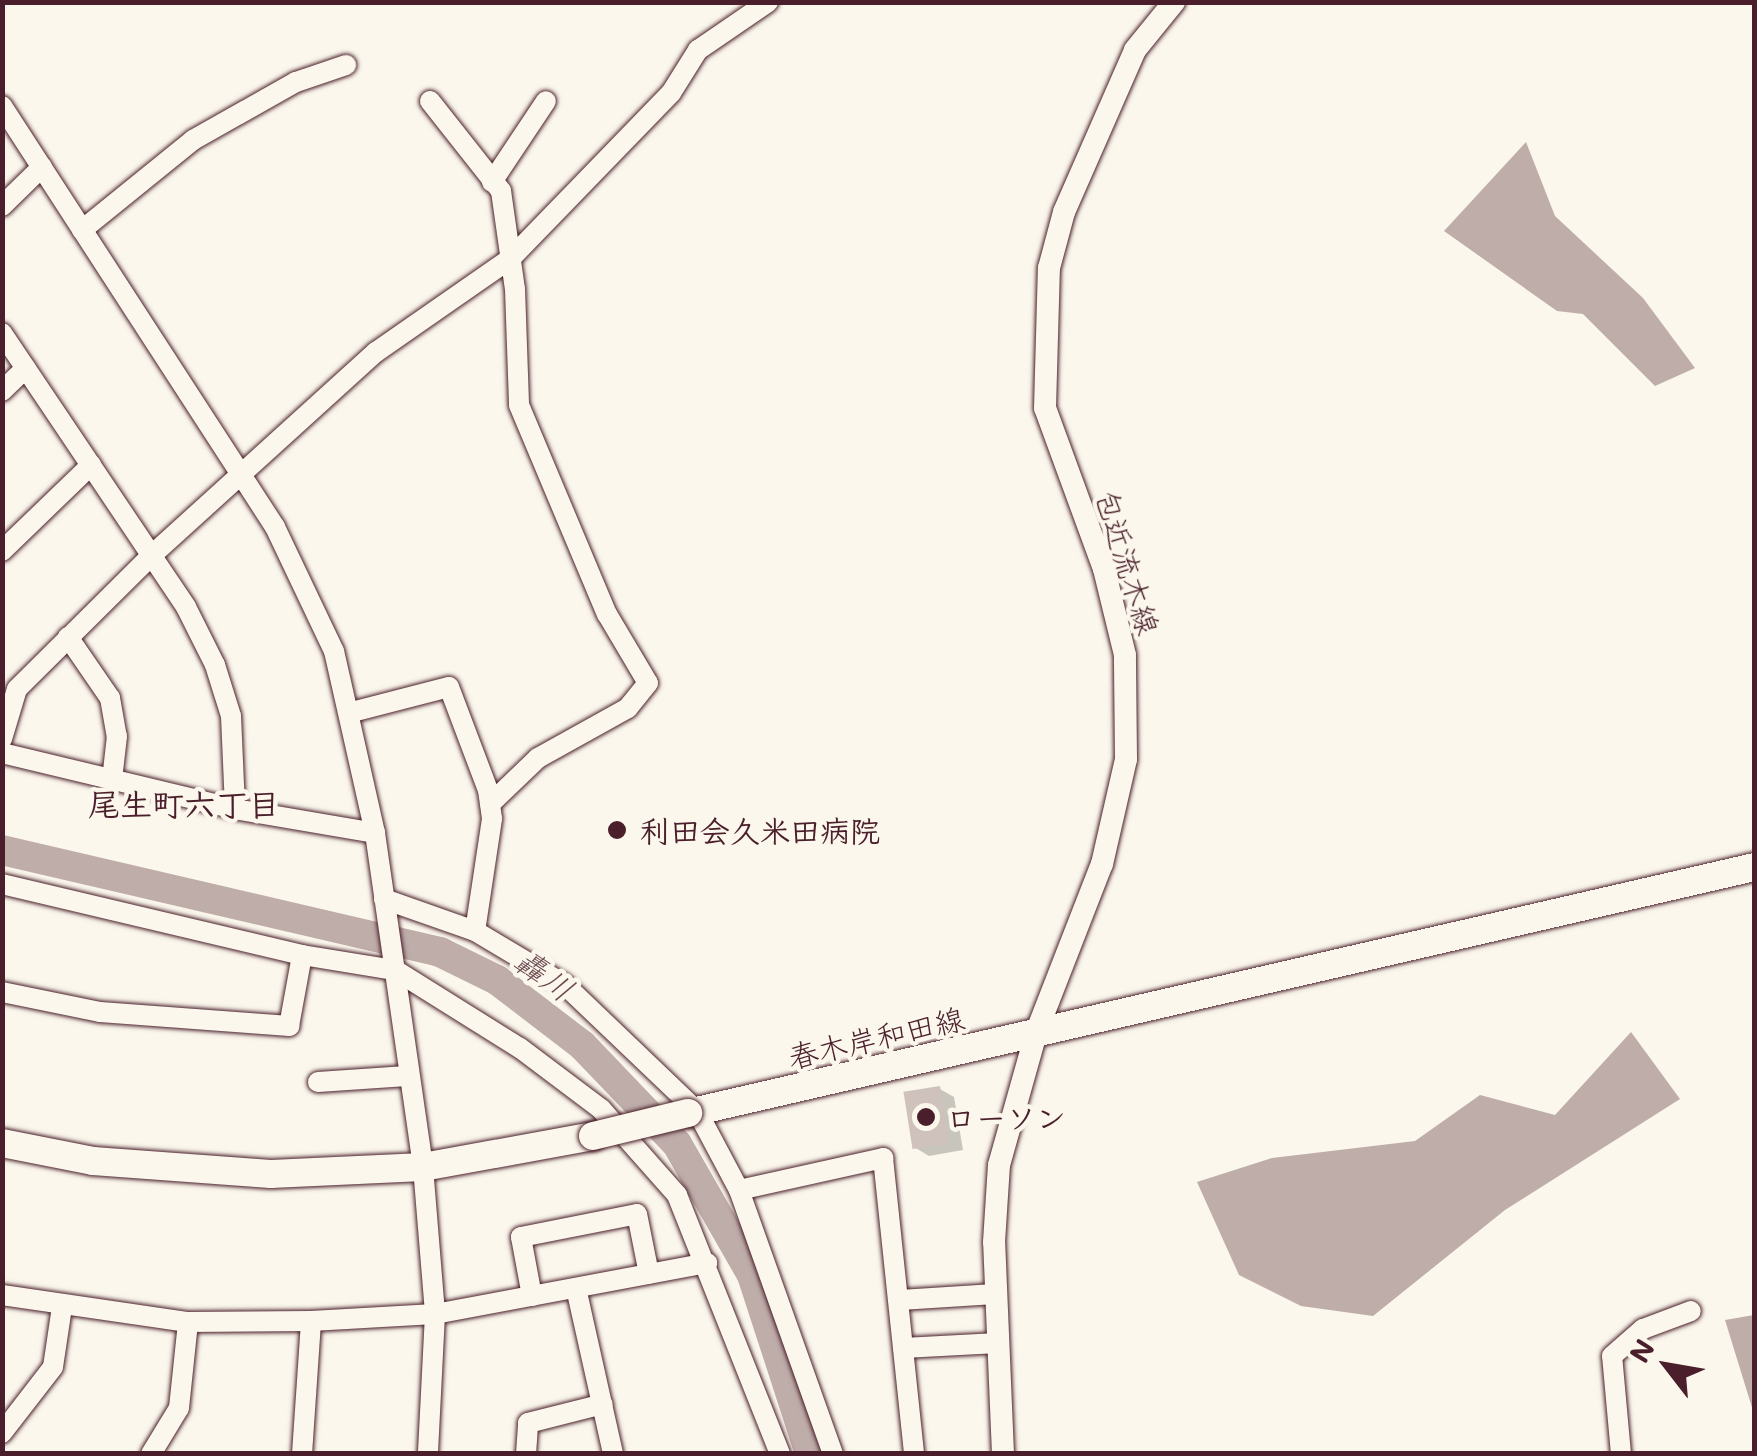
<!DOCTYPE html>
<html>
<head>
<meta charset="utf-8">
<style>
	body { margin:0 }
	#map { position:relative; width:1757px; height:1456px; overflow:hidden; background:#fbf7ec; font-family:Mali,"Klee One",sans-serif }
	div>[style] { position:absolute }
	.water>* { inset:0; background:#bfadaa }
	.shadow>* { inset:0; background:#0003 }
	.river>* { height:30px; margin:-15px; padding:0 15px; transform-origin:15px; border-radius:15px; background:#bfadaa }
	.building>* { inset:0; background:#cfc2bc; transform-origin:0 0 }
	.roads { filter:drop-shadow(0 0 2px #4a1f2b) drop-shadow(0 0 2px #4a1f2b) }
	.minor>* { height:20px; margin:-10px; padding:0 10px; transform-origin:10px; border-radius:10px; background:#fbf7ec }
	.tertiary>* { height:22px; margin:-11px; padding:0 11px; transform-origin:11px; border-radius:11px; background:#fbf7ec }
	.secondary>* { height:28px; margin:-14px; padding:0 14px; transform-origin:14px; border-radius:14px; background:#fbf7ec }
	.bridges { filter:drop-shadow(0 0 2px #4a1f2b) drop-shadow(0 0 2px #4a1f2b) }
	.secondary-bridge>* { height:28px; margin:-14px; padding:0 14px; transform-origin:14px; border-radius:14px; background:#fbf7ec }
	.dots>* { width:28px; height:28px; translate:-50% -50%; box-sizing:border-box; border:5px solid #fbf7ec; border-radius:50% }
	span { translate:-50% -50%; white-space:nowrap; text-align:center; line-height:1.15; -webkit-text-stroke:9px #fbf7ec; paint-order:stroke }
	.street-label { font-size:30px; color:#4a1f2b }
	.poi-label { font-size:30px; color:#4a1f2b; font-weight:700 }
	.left { translate:0 -50%; text-align:left }
	.neighbourhood-label { font-size:32px; color:#4a1f2b; font-weight:700 }
	.water-label { font-size:32px; color:#6d4a51; font-style:italic }
	.frame { position:absolute; inset:0; border:5px solid #4a1f2b; pointer-events:none }
	.north { position:absolute; left:1617px; top:1316px; width:100px; height:100px; -webkit-text-stroke:8px #fbf7ec; paint-order:stroke; rotate:301deg; font-size:28px; font-weight:700; line-height:40px; text-align:center; color:#4a1f2b }
	.north::after { content:''; display:block; margin:auto; width:35px; height:45px; background:#4a1f2b; clip-path:polygon(50% 0,100% 100%,50% 72%,0 100%) }
</style>
</head>
<body>
<div id="map">
	<div class="water">
		<div style="clip-path:polygon(1526px 142px,1555px 216px,1643px 298px,1695px 368px,1655px 386px,1583px 314px,1557px 311px,1444px 231px)"></div>
		<div style="clip-path:polygon(1631px 1032px,1680px 1099px,1505px 1210px,1373px 1316px,1301px 1306px,1239px 1275px,1197px 1182px,1272px 1158px,1415px 1141px,1480px 1095px,1555px 1115px)"></div>
		<div style="clip-path:polygon(1754px 1315px,1754px 1414px,1725px 1320px)"></div>
	</div>
	<div class="shadow">
		<div style="clip-path:polygon(940px 1089px,954px 1097px,963px 1150px,929px 1156px,914px 1147px)"></div>
	</div>
	<div class="river">
		<div style="left:2px;top:850px;width:450px;rotate:13.1deg"></div>
		<div style="left:440px;top:952px;width:64px;rotate:26.2deg"></div>
		<div style="left:497px;top:980px;width:107px;rotate:37.4deg"></div>
		<div style="left:582px;top:1045px;width:137px;rotate:46.2deg"></div>
		<div style="left:677px;top:1144px;width:151px;rotate:60.2deg"></div>
		<div style="left:752px;top:1275px;width:188px;rotate:72deg"></div>
	</div>
	<div class="building">
		<div style="left:940px;top:1086px;width:58px;height:37px;rotate:81deg"></div>
	</div>
	<div class="roads">
		<div class="minor">
			<div style="left:430px;top:101px;width:115px;rotate:51.7deg"></div>
			<div style="left:501px;top:191px;width:99px;rotate:81.9deg"></div>
			<div style="left:515px;top:289px;width:116px;rotate:88deg"></div>
			<div style="left:519px;top:405px;width:227px;rotate:67.2deg"></div>
			<div style="left:607px;top:614px;width:80px;rotate:59.3deg"></div>
			<div style="left:648px;top:683px;width:32px;rotate:129deg"></div>
			<div style="left:628px;top:708px;width:103px;rotate:150.9deg"></div>
			<div style="left:538px;top:758px;width:66px;rotate:136.2deg"></div>
			<div style="left:2px;top:106px;width:502px;rotate:57.04deg"></div>
			<div style="left:275px;top:527px;width:137px;rotate:64.6deg"></div>
			<div style="left:334px;top:651px;width:187px;rotate:77.3deg"></div>
			<div style="left:375px;top:833px;width:337px;rotate:81.8deg"></div>
			<div style="left:423px;top:1167px;width:147px;rotate:85.3deg"></div>
			<div style="left:435px;top:1314px;width:140px;rotate:92.9deg"></div>
			<div style="left:492px;top:182px;width:97px;rotate:-56.3deg"></div>
			<div style="left:2px;top:206px;width:56px;rotate:-44.3deg"></div>
			<div style="left:82px;top:230px;width:143px;rotate:-39deg"></div>
			<div style="left:193px;top:140px;width:118px;rotate:-29.4deg"></div>
			<div style="left:296px;top:82px;width:53px;rotate:-18.8deg"></div>
			<div style="left:2px;top:333px;width:330px;rotate:56.1deg"></div>
			<div style="left:186px;top:607px;width:65px;rotate:63.4deg"></div>
			<div style="left:215px;top:665px;width:53px;rotate:72.6deg"></div>
			<div style="left:231px;top:716px;width:93px;rotate:87.5deg"></div>
			<div style="left:2px;top:391px;width:33px;rotate:-44deg"></div>
			<div style="left:2px;top:551px;width:124px;rotate:-44deg"></div>
			<div style="left:68px;top:637px;width:74px;rotate:55.5deg"></div>
			<div style="left:110px;top:698px;width:39px;rotate:80deg"></div>
			<div style="left:117px;top:736px;width:44px;rotate:96.5deg"></div>
			<div style="left:352px;top:712px;width:100px;rotate:-14.5deg"></div>
			<div style="left:449px;top:687px;width:110px;rotate:69.3deg"></div>
			<div style="left:488px;top:790px;width:29px;rotate:82deg"></div>
			<div style="left:492px;top:819px;width:113px;rotate:98.6deg"></div>
			<div style="left:2px;top:739px;width:52px;rotate:-73.3deg"></div>
			<div style="left:17px;top:689px;width:190px;rotate:-44.8deg"></div>
			<div style="left:152px;top:555px;width:302px;rotate:-42.2deg"></div>
			<div style="left:376px;top:352px;width:163px;rotate:-34.8deg"></div>
			<div style="left:510px;top:259px;width:231px;rotate:-45.9deg"></div>
			<div style="left:671px;top:93px;width:51px;rotate:-57.9deg"></div>
			<div style="left:698px;top:50px;width:85px;rotate:-34.4deg"></div>
			<div style="left:2px;top:753px;width:240px;rotate:13.5deg"></div>
			<div style="left:235px;top:809px;width:142px;rotate:9.7deg"></div>
			<div style="left:2px;top:884px;width:308px;rotate:13.3deg"></div>
			<div style="left:302px;top:955px;width:94px;rotate:9.2deg"></div>
			<div style="left:395px;top:970px;width:147px;rotate:32deg"></div>
			<div style="left:520px;top:1048px;width:101px;rotate:37deg"></div>
			<div style="left:601px;top:1109px;width:115px;rotate:48.5deg"></div>
			<div style="left:677px;top:1195px;width:279px;rotate:68.3deg"></div>
			<div style="left:384px;top:899px;width:96px;rotate:19.4deg"></div>
			<div style="left:475px;top:931px;width:104px;rotate:30.8deg"></div>
			<div style="left:564px;top:984px;width:184px;rotate:43.7deg"></div>
			<div style="left:697px;top:1111px;width:89px;rotate:62deg"></div>
			<div style="left:739px;top:1190px;width:280px;rotate:70.4deg"></div>
			<div style="left:2px;top:992px;width:100px;rotate:11.5deg"></div>
			<div style="left:100px;top:1012px;width:190px;rotate:4.2deg"></div>
			<div style="left:289px;top:1026px;width:72px;rotate:-79.6deg"></div>
			<div style="left:318px;top:1082px;width:89px;rotate:-3.9deg"></div>
			<div style="left:739px;top:1190px;width:148px;rotate:-12.5deg"></div>
			<div style="left:883px;top:1158px;width:298px;rotate:84deg"></div>
			<div style="left:576px;top:1288px;width:170px;rotate:77.4deg"></div>
			<div style="left:2px;top:1295px;width:188px;rotate:8.3deg"></div>
			<div style="left:188px;top:1322px;width:123px;rotate:-0.5deg"></div>
			<div style="left:311px;top:1321px;width:124px;rotate:-3.2deg"></div>
			<div style="left:435px;top:1314px;width:277px;rotate:-10.6deg"></div>
			<div style="left:532px;top:1296px;width:60px;rotate:-100.6deg"></div>
			<div style="left:521px;top:1237px;width:118px;rotate:-11.2deg"></div>
			<div style="left:637px;top:1214px;width:61px;rotate:78.7deg"></div>
			<div style="left:900px;top:1300px;width:95px;rotate:-3.6deg"></div>
			<div style="left:903px;top:1348px;width:95px;rotate:-3deg"></div>
			<div style="left:2px;top:1433px;width:83px;rotate:-52.3deg"></div>
			<div style="left:53px;top:1367px;width:61px;rotate:-81.5deg"></div>
			<div style="left:151px;top:1454px;width:54px;rotate:-58.7deg"></div>
			<div style="left:179px;top:1408px;width:86px;rotate:-84deg"></div>
			<div style="left:302px;top:1454px;width:133px;rotate:-86.1deg"></div>
			<div style="left:526px;top:1454px;width:31px;rotate:-86deg"></div>
			<div style="left:528px;top:1423px;width:77px;rotate:-14.2deg"></div>
			<div style="left:1621px;top:1454px;width:98px;rotate:-95.2deg"></div>
			<div style="left:1612px;top:1356px;width:41px;rotate:-41.1deg"></div>
			<div style="left:1643px;top:1329px;width:51px;rotate:-20.6deg"></div>
		</div>
		<div class="tertiary">
			<div style="left:1003px;top:1454px;width:212px;rotate:-92.4deg"></div>
			<div style="left:994px;top:1242px;width:77px;rotate:-86.3deg"></div>
			<div style="left:999px;top:1165px;width:137px;rotate:-74.3deg"></div>
			<div style="left:1036px;top:1033px;width:181px;rotate:-68.7deg"></div>
			<div style="left:1102px;top:864px;width:108px;rotate:-77.1deg"></div>
			<div style="left:1126px;top:759px;width:104px;rotate:-90.6deg"></div>
			<div style="left:1125px;top:655px;width:89px;rotate:-103.7deg"></div>
			<div style="left:1104px;top:569px;width:171px;rotate:-110.1deg"></div>
			<div style="left:1045px;top:408px;width:140px;rotate:-88.4deg"></div>
			<div style="left:1049px;top:268px;width:58px;rotate:-75deg"></div>
			<div style="left:1064px;top:212px;width:177px;rotate:-66.3deg"></div>
			<div style="left:1135px;top:50px;width:62px;rotate:-50.9deg"></div>
		</div>
		<div class="secondary">
			<div style="left:688px;top:1113px;width:1094px;rotate:-12.99deg"></div>
			<div style="left:2px;top:1143px;width:93px;rotate:11.2deg"></div>
			<div style="left:93px;top:1161px;width:178px;rotate:4.2deg"></div>
			<div style="left:271px;top:1174px;width:152px;rotate:-2.6deg"></div>
			<div style="left:423px;top:1167px;width:173px;rotate:-10.3deg"></div>
		</div>
	</div>
	<div class="bridges">
		<div class="secondary-bridge">
			<div style="left:593px;top:1136px;width:98px;rotate:-13.6deg"></div>
		</div>
	</div>
	<div class="dots">
		<div style="left:617px;top:830px;background:#4a1f2b"></div>
		<div style="left:926px;top:1117px;background:#4a1f2b"></div>
	</div>
	<div class="street-label">
		<span style="left:1128px;top:562px;rotate:73deg">包近流木線</span>
		<span style="left:876px;top:1037px;rotate:-13deg">春木岸和田線</span>
	</div>
	<div class="poi-label">
		<span class="left" style="left:640px;top:830px">利田会久米田病院</span>
		<span class="left" style="left:946px;top:1117px">ローソン</span>
	</div>
	<div class="neighbourhood-label">
		<span style="left:184px;top:803px">尾生町六丁目</span>
	</div>
	<div class="water-label">
		<span style="left:545px;top:974px;rotate:36deg">轟川</span>
	</div>
	<div class="frame"></div>
	<div class="north">N</div>
</div>
</body>
</html>
